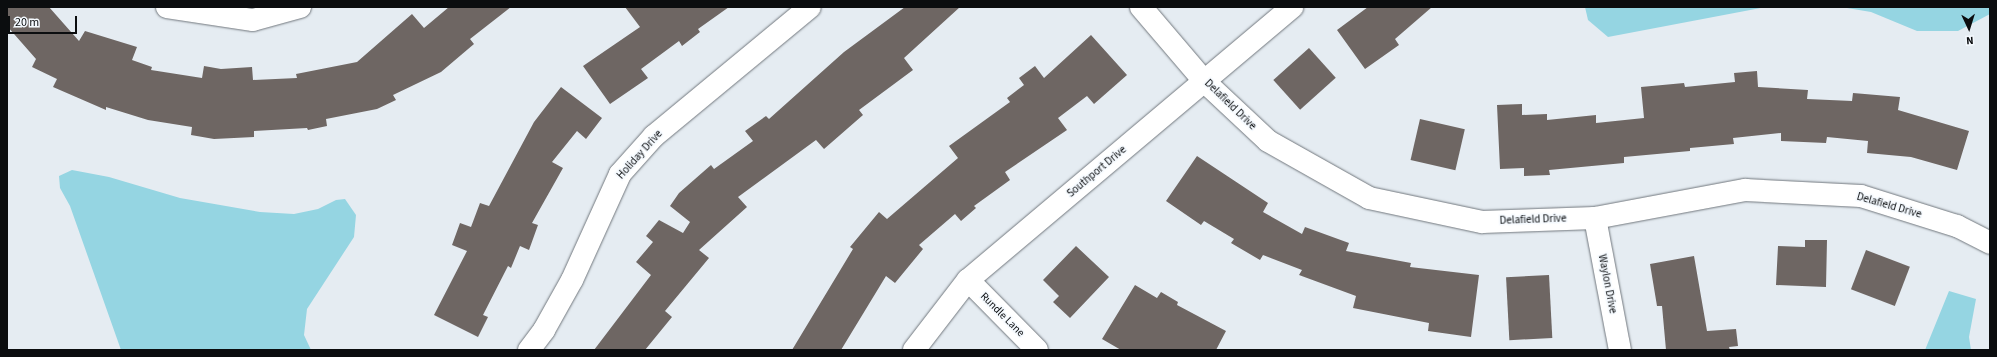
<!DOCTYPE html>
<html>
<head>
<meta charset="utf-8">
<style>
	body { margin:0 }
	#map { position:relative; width:1997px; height:357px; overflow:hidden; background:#e5ecf2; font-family:"Source Sans 3",sans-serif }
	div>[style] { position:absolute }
	.water>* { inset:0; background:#95d5e2 }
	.building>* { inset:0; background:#6e6663; transform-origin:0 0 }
	.roads { filter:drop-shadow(0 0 1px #71777d) drop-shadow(0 0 1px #71777d) }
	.street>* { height:22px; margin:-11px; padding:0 11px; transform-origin:11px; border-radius:11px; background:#fff }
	span { translate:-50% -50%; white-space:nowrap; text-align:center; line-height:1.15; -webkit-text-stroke:3px #f4f9fe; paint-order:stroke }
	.street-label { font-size:11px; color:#0b0d0f }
	.frame { position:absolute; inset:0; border:8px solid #0b0d0f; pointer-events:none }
	.north { position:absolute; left:1949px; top:8px; width:40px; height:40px; -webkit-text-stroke:3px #f4f9fe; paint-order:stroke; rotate:176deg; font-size:11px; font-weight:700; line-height:16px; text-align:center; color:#0b0d0f }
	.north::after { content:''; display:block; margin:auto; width:14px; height:18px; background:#0b0d0f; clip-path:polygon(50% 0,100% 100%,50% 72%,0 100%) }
	.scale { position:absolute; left:8px; top:16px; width:69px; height:18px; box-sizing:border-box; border:2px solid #0b0d0f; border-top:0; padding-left:5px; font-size:12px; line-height:14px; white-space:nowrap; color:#0b0d0f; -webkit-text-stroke:3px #f4f9fe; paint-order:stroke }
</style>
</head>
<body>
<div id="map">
	<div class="water">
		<div style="clip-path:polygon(1585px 7px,1766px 7px,1608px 37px,1588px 20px)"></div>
		<div style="clip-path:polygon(1841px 7px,1990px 7px,1990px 14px,1958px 31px,1917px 31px,1871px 12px)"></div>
		<div style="clip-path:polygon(72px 170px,109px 177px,180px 198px,260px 212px,294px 214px,318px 209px,336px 200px,345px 199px,356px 215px,354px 237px,307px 309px,304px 335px,311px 350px,121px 350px,70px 206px,60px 188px,59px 176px)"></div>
		<div style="clip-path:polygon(1949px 291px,1976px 299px,1969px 337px,1971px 350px,1925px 350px)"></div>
	</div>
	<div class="building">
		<div style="clip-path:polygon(7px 7px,49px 7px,79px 41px,85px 31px,137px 47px,132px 60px,152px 67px,151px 70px,202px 78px,204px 66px,221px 69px,252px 67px,253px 80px,297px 78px,296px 74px,357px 62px,412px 14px,424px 28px,449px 7px,511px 7px,470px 39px,474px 44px,441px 72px,393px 95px,396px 100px,377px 109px,326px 119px,327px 126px,308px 130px,307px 128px,254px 131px,254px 137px,214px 139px,191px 135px,192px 127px,148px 120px,106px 107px,106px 110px,53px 87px,57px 79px,32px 67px,36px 59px,7px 26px)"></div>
		<div style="clip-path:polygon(625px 7px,729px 7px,698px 29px,700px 32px,682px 46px,679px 41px,641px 69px,648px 78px,610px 104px,583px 66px,640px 27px)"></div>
		<div style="clip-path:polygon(905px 7px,960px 7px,904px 58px,913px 70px,859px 110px,863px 115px,824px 149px,816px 140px,738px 197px,747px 207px,699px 250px,709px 258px,665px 311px,672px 317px,645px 350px,594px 350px,651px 275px,636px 262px,653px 242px,646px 236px,659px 220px,683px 233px,690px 222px,670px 206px,679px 193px,711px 165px,714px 169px,753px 141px,745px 131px,766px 116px,769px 119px,844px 52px)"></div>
		<div style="clip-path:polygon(1368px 7px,1432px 7px,1395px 39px,1399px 45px,1365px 69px,1337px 30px)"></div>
		<div style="clip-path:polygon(1091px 35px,1127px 75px,1094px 104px,1087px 96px,1058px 118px,1067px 130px,1005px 172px,1010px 180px,974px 206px,976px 208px,961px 221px,955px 214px,919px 245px,923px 249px,895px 283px,886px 276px,841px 350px,792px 350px,853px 249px,850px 247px,879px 212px,887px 219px,958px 158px,949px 146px,1010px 102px,1007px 98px,1024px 85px,1019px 78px,1035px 66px,1044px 78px)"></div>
		<div style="left:1309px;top:48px;width:40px;height:48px;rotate:48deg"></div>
		<div style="clip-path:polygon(1757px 71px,1758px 87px,1808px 90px,1807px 99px,1852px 101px,1853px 93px,1900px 97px,1898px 110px,1969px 131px,1957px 170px,1911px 157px,1867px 153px,1868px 141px,1827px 137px,1826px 143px,1781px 141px,1781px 133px,1733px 138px,1734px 144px,1690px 148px,1690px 151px,1624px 157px,1624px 163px,1549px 170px,1550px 175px,1524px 176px,1524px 168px,1500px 169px,1497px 105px,1522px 104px,1522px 115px,1547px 114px,1547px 120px,1596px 115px,1596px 123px,1644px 118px,1641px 87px,1684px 83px,1685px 87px,1735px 82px,1734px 73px)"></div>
		<div style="clip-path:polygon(561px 87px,602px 118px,586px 139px,577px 131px,552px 162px,563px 168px,532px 223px,538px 225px,529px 250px,520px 246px,511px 268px,508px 266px,483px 315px,488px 317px,478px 337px,434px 315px,467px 251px,452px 245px,460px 223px,471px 227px,480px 203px,489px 206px,534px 122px)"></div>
		<div style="left:1420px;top:119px;width:46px;height:42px;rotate:13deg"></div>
		<div style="clip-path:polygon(1197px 156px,1268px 203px,1263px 212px,1302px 234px,1305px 227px,1349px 243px,1346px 251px,1411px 263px,1410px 267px,1479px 275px,1471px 337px,1428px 331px,1429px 323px,1353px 308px,1356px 296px,1299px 275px,1302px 270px,1263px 255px,1260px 260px,1231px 243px,1234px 239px,1204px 221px,1201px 225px,1166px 201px)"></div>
		<div style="clip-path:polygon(1805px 240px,1827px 240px,1826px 287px,1776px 285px,1778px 246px,1805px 247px)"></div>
		<div style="clip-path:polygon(1076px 246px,1109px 277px,1070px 318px,1053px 302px,1059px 296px,1043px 280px)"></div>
		<div style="left:1866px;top:250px;width:47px;height:42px;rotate:21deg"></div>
		<div style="clip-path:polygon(1694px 256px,1707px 331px,1736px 329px,1738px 346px,1729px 347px,1730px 350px,1666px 350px,1662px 306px,1657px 306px,1650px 264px)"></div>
		<div style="left:1549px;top:275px;width:63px;height:43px;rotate:87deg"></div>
		<div style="clip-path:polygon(1135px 285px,1157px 298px,1161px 292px,1178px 302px,1177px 305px,1226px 331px,1216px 350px,1121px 350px,1102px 339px)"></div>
	</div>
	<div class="roads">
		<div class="street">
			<div style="left:167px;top:7px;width:87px;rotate:8.6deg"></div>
			<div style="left:253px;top:20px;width:49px;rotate:-15.5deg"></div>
			<div style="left:1141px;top:7px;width:99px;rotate:49.5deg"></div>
			<div style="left:1205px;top:82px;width:86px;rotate:43.1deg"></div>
			<div style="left:1268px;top:141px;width:116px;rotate:29.4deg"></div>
			<div style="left:1369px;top:198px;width:116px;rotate:12deg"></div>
			<div style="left:1482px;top:222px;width:113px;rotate:-2deg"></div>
			<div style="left:1595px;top:218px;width:153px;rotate:-10.6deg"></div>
			<div style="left:1745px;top:190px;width:116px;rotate:3deg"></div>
			<div style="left:1861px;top:196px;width:101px;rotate:17.4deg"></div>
			<div style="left:1957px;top:226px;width:37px;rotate:27deg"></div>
			<div style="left:1595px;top:218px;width:134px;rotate:79.3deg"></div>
			<div style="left:968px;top:280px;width:98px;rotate:45.4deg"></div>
			<div style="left:529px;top:350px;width:25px;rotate:-53deg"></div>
			<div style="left:544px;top:330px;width:57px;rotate:-60.8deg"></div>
			<div style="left:572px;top:280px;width:116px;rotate:-65.6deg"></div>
			<div style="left:620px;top:174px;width:51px;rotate:-48.2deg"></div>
			<div style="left:654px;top:136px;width:202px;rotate:-39.6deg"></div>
			<div style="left:914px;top:350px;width:88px;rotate:-52.4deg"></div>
			<div style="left:968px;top:280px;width:424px;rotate:-40.1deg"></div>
		</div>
	</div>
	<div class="street-label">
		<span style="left:1230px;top:105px;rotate:44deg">Delafield Drive</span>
		<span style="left:640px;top:155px;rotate:-48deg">Holiday Drive</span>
		<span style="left:1097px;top:172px;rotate:-40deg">Southport Drive</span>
		<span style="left:1889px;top:206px;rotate:16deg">Delafield Drive</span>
		<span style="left:1533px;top:220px;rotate:-2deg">Delafield Drive</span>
		<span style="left:1607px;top:284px;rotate:79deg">Waylon Drive</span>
		<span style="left:1002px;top:315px;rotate:45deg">Rundle Lane</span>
	</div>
	<div class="frame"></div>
	<div class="north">N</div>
	<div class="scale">20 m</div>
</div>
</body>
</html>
